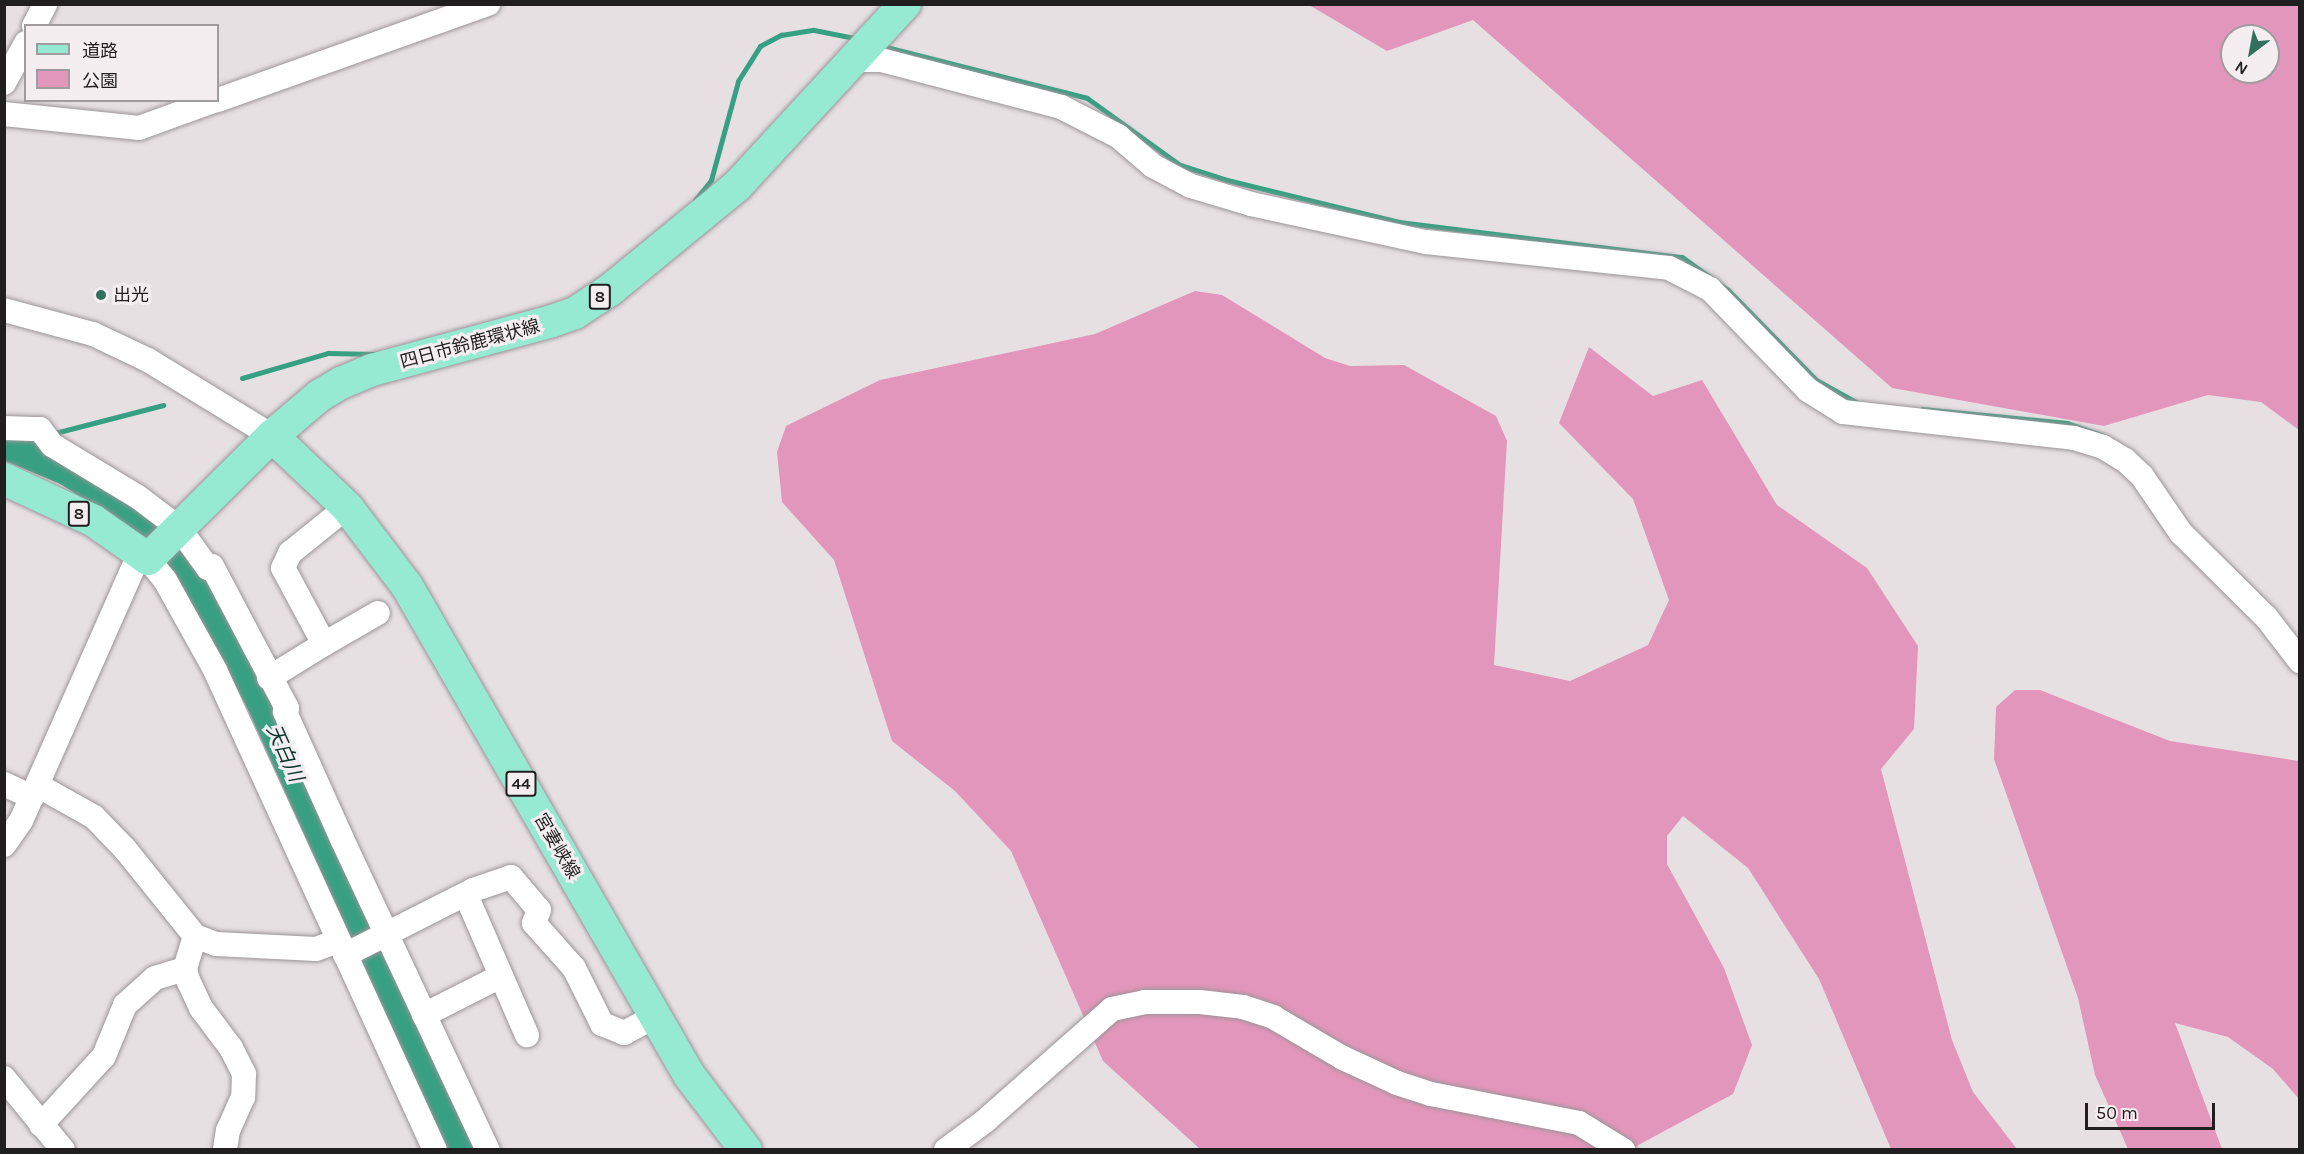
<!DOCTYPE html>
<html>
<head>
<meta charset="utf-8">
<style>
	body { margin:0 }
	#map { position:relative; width:2304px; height:1154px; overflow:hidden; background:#e7e0e3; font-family:Karla,"Noto Sans JP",sans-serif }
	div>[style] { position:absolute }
	.green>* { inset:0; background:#e396bb }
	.stream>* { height:5px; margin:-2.5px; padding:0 2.5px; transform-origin:2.5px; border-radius:2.5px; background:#38a082 }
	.river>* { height:32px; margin:-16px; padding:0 16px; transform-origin:16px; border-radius:16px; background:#38a082 }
	.roads { filter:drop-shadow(0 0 2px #9b9598) drop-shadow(0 0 2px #9b9598) }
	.minor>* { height:24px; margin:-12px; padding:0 12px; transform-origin:12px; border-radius:12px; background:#fff }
	.major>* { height:32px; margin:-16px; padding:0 16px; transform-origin:16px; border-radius:16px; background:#96ead2 }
	.dots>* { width:16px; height:16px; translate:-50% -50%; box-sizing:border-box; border:3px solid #f4eef0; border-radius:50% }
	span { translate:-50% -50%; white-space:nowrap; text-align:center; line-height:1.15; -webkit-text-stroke:6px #f4eef0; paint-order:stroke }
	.shield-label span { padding:2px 4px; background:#f4eef0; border:2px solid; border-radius:4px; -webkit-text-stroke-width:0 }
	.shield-label { font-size:16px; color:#211e1f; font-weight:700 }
	.poi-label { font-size:18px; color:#211e1f }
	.left { translate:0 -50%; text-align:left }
	.street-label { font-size:18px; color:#211e1f }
	.water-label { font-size:20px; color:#09372b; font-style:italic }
	.frame { position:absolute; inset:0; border:6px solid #211e1f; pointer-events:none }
	.legend { position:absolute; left:24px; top:24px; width:195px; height:78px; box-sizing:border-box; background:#f4eef0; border:2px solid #a09b9c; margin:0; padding:8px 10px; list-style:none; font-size:18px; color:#211e1f }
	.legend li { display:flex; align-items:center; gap:12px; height:30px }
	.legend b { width:30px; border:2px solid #a09b9c }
	.north { position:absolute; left:2220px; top:24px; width:60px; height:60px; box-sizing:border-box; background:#f4eef0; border:2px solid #a09b9c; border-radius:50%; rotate:212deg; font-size:16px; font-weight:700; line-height:24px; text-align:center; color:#211e1f }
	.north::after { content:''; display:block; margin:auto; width:21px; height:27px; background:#31705c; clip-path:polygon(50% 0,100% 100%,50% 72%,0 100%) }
	.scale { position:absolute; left:2085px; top:1103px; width:130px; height:27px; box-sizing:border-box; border:3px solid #211e1f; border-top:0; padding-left:8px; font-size:18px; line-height:21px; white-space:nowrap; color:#211e1f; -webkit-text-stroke:4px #f4eef0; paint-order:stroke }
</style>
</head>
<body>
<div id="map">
	<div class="green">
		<div style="clip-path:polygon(evenodd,1309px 5px,2299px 5px,2299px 430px,2261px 402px,2208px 395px,2104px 426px,1892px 388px,1473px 20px,1387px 51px,1309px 5px,2232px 36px,2268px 36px,2268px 72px,2232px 72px,2232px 36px)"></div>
		<div style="clip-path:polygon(1195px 291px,1222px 295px,1325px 358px,1350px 366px,1404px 365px,1496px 416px,1507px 441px,1494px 665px,1570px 681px,1648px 645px,1669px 600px,1633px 499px,1559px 423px,1589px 347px,1653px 396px,1702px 380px,1777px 505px,1867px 568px,1918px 646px,1914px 729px,1881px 769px,1952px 1040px,1973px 1092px,2017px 1149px,1891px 1149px,1819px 979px,1748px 868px,1683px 816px,1667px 836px,1667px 864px,1724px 968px,1752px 1045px,1733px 1094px,1631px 1149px,1200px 1149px,1103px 1061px,1011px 851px,955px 791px,892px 741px,834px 560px,782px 502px,777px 452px,786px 426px,880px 380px,1095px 334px)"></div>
		<div style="clip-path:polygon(2015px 690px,2040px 690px,2170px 741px,2299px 761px,2299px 1099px,2273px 1069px,2228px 1037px,2175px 1023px,2222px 1149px,2128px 1149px,2095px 1075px,2078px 998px,1994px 759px,1996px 707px)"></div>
	</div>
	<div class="stream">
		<div style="left:882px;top:46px;width:211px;rotate:14.2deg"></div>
		<div style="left:1087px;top:98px;width:115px;rotate:35.8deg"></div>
		<div style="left:1180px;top:165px;width:49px;rotate:17.7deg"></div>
		<div style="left:1227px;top:180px;width:177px;rotate:13.7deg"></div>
		<div style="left:1399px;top:222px;width:285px;rotate:7.1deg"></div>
		<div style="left:1682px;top:257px;width:57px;rotate:35.7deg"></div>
		<div style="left:1728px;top:290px;width:126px;rotate:45.6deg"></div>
		<div style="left:1816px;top:380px;width:46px;rotate:28.8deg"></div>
		<div style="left:695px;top:200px;width:26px;rotate:-51deg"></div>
		<div style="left:711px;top:180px;width:103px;rotate:-74.7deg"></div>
		<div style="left:738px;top:81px;width:41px;rotate:-57.8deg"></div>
		<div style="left:760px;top:46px;width:24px;rotate:-28deg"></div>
		<div style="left:781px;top:35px;width:33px;rotate:-9deg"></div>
		<div style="left:814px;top:30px;width:46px;rotate:11.3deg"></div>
		<div style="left:242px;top:378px;width:90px;rotate:-16.2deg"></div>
		<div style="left:328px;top:353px;width:48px;rotate:1.2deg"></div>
		<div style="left:1922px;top:409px;width:146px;rotate:5.5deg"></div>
		<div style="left:2067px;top:423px;width:37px;rotate:19deg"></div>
		<div style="left:51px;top:434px;width:116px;rotate:-14.5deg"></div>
		<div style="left:13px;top:445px;width:21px;rotate:-17deg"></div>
	</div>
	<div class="river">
		<div style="left:4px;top:443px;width:69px;rotate:22.9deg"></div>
		<div style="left:68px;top:470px;width:80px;rotate:32.3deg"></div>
		<div style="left:136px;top:513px;width:78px;rotate:45.5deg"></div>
		<div style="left:191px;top:569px;width:151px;rotate:61.9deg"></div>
		<div style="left:262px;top:702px;width:491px;rotate:65.7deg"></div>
	</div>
	<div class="roads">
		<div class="minor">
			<div style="left:34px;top:26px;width:25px;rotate:-63deg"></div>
			<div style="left:854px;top:60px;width:27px"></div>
			<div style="left:881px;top:60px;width:186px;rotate:14.6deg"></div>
			<div style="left:1061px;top:107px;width:64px;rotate:27deg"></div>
			<div style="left:1118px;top:136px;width:46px;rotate:40.6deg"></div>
			<div style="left:1153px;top:166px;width:43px;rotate:27.8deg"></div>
			<div style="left:1191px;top:186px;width:63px;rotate:16.7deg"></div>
			<div style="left:1251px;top:204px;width:179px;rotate:12.3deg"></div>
			<div style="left:1426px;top:242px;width:244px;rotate:6.1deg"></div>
			<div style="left:1669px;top:268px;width:46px;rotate:27.1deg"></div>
			<div style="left:1710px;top:289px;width:141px;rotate:45.9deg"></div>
			<div style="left:1808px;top:390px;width:41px;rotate:32.2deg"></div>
			<div style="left:1843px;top:412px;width:232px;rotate:6.4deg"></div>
			<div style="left:2074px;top:438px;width:30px;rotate:17deg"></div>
			<div style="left:2103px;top:447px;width:26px;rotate:31deg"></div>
			<div style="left:2125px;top:460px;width:23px;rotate:43deg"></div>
			<div style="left:2142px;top:476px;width:69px;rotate:55.6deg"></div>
			<div style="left:2181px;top:533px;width:120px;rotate:44.7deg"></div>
			<div style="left:2266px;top:617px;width:56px;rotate:52.3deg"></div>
			<div style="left:4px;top:83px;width:46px;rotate:-61.2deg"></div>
			<div style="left:218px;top:100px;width:287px;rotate:-19.6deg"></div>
			<div style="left:4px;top:114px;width:136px;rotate:5.9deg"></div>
			<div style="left:139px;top:128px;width:82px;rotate:-20deg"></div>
			<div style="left:4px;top:310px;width:92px;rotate:15.1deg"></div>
			<div style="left:93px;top:334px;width:61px;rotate:25.3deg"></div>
			<div style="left:148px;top:360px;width:145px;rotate:31.5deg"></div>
			<div style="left:4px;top:428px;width:36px;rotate:2deg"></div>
			<div style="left:40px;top:429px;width:20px;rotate:53deg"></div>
			<div style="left:52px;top:445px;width:100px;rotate:31.2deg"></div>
			<div style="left:138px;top:497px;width:51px;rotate:37.1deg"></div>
			<div style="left:179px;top:528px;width:49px;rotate:54.1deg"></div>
			<div style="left:208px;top:568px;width:4px;rotate:-27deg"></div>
			<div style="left:212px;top:566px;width:161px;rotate:62.2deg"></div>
			<div style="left:287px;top:708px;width:4px;rotate:117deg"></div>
			<div style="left:285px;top:712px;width:139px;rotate:65.8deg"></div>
			<div style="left:342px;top:839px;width:344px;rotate:64.9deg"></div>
			<div style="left:148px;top:559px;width:27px;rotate:51deg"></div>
			<div style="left:165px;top:580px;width:103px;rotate:60.9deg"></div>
			<div style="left:215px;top:670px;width:528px;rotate:65.38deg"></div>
			<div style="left:324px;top:644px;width:62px;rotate:-29.9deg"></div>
			<div style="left:269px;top:678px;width:65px;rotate:-31.7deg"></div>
			<div style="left:324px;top:644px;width:86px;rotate:-118.3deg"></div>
			<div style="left:283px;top:568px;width:17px;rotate:-65deg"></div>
			<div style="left:290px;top:553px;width:73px;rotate:-38.9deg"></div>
			<div style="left:4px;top:784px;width:31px;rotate:25deg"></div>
			<div style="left:37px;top:785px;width:65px;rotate:29.3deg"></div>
			<div style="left:94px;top:817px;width:45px;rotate:45.9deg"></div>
			<div style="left:125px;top:849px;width:112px;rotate:51.2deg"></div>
			<div style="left:195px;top:936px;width:22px;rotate:21deg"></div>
			<div style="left:216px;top:944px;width:100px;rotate:2.9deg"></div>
			<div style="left:316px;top:949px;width:23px;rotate:-20deg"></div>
			<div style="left:4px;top:845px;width:29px;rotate:-55deg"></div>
			<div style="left:21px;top:821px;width:293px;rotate:-66.1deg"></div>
			<div style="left:466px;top:895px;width:153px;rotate:66.5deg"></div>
			<div style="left:195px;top:936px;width:34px;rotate:107deg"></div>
			<div style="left:185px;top:969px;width:11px;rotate:75deg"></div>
			<div style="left:188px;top:980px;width:31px;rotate:65deg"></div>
			<div style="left:201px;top:1008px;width:50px;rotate:53.1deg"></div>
			<div style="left:231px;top:1048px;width:29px;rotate:63deg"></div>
			<div style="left:244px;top:1074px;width:23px;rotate:92deg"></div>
			<div style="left:243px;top:1097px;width:36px;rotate:114deg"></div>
			<div style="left:228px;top:1130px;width:20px;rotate:99deg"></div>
			<div style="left:345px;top:955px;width:144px;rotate:-26.9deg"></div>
			<div style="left:473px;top:890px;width:40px;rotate:-18.9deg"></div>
			<div style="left:511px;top:877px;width:43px;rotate:49.7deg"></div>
			<div style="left:539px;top:910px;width:14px;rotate:111deg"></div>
			<div style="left:534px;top:923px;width:60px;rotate:48.4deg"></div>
			<div style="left:574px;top:968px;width:63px;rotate:63.4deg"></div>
			<div style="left:602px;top:1024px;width:24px;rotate:22deg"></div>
			<div style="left:624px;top:1033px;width:34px;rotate:-28deg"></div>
			<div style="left:424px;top:1015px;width:86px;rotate:-26.9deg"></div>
			<div style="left:4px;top:1078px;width:93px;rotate:50.7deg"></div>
			<div style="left:41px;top:1125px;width:93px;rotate:-47.6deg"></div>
			<div style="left:104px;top:1056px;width:55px;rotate:-67.6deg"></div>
			<div style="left:125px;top:1005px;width:40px;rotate:-42deg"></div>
			<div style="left:155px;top:978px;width:31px;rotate:-17deg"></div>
			<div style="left:946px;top:1150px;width:49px;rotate:-36.6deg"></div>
			<div style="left:985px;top:1121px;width:169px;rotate:-41.4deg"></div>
			<div style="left:1112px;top:1009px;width:33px;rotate:-12deg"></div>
			<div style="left:1144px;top:1002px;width:56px"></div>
			<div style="left:1200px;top:1002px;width:43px;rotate:6.6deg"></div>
			<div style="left:1243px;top:1007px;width:32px;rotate:18deg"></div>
			<div style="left:1273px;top:1017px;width:81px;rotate:30.4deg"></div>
			<div style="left:1343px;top:1058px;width:60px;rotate:24.8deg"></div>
			<div style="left:1397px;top:1083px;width:36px;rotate:18deg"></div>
			<div style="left:1431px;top:1094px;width:151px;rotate:11.1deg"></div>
			<div style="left:1579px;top:1123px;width:52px;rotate:31.5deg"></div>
		</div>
		<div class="major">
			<div style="left:272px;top:436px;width:103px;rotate:43.4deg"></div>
			<div style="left:347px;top:507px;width:99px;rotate:52.8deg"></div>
			<div style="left:407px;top:586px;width:564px;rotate:60.03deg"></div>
			<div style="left:689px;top:1075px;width:94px;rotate:52.8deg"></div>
			<div style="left:4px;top:479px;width:99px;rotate:25deg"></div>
			<div style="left:94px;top:521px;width:66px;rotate:35.1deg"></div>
			<div style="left:148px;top:559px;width:175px;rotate:-44.8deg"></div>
			<div style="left:272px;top:436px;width:62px;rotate:-40.4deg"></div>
			<div style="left:319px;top:396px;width:26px;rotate:-31deg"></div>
			<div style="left:341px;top:383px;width:34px;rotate:-23deg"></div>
			<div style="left:372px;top:370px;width:187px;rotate:-15.2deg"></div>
			<div style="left:552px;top:321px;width:24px;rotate:-19deg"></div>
			<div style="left:575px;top:313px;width:42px;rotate:-33.3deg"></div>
			<div style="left:610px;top:290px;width:164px;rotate:-39.3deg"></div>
			<div style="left:737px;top:186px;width:248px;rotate:-47.3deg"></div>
		</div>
	</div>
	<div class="dots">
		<div style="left:101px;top:295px;background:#31705c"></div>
	</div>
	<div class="shield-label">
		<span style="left:600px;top:297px">8</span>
		<span style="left:79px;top:514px">8</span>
		<span style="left:521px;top:784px">44</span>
	</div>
	<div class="poi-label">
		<span class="left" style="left:113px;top:295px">出光</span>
	</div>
	<div class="street-label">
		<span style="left:470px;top:344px;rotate:-15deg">四日市鈴鹿環状線</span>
		<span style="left:557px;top:846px;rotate:60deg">宮妻峡線</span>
	</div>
	<div class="water-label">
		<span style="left:285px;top:753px;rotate:66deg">天白川</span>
	</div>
	<div class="frame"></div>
	<ul class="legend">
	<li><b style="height:8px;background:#96ead2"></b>道路</li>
	<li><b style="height:16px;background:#e396bb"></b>公園</li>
	</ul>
	<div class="north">N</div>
	<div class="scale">50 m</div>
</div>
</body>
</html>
